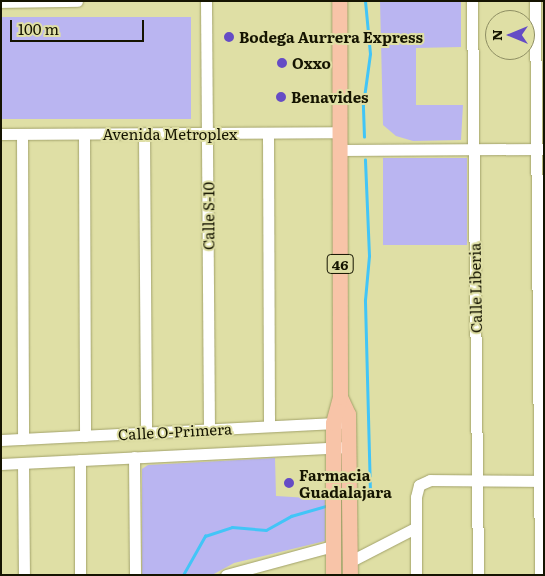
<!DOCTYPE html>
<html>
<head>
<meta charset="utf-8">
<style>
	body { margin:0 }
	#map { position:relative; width:545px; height:576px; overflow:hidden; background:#dfdfa5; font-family:Literata,serif }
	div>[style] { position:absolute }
	.green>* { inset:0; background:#bab5f1; transform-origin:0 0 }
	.stream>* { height:2.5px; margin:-1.25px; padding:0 1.25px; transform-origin:1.25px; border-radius:1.25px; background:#42c5f7 }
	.roads { filter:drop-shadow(0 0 1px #a2a26a) drop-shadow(0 0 1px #a2a26a) }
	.minor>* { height:11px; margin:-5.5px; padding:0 5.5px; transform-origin:5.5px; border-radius:5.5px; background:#fff }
	.major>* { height:15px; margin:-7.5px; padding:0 7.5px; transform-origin:7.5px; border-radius:7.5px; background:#f8c4a8 }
	.dots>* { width:14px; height:14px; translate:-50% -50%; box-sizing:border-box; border:2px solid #dfdfa5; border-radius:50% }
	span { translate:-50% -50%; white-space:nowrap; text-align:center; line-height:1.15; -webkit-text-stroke:4px #dfdfa5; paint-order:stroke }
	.shield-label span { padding:1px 4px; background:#dfdfa5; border:1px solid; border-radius:4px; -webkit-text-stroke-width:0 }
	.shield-label { font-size:14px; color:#151401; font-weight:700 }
	.poi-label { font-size:15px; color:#151401; font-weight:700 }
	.left { translate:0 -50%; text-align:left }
	.street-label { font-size:15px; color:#151401 }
	.frame { position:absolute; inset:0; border:2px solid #151401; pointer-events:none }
	.north { position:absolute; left:485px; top:10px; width:50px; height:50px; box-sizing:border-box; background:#dfdfa5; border:1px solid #8e8e63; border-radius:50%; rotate:270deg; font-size:14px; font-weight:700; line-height:20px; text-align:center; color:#151401 }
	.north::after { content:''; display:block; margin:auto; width:18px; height:22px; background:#654cc5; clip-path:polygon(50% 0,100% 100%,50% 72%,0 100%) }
	.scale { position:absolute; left:10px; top:20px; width:134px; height:22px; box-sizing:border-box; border:2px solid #151401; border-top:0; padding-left:6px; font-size:15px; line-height:18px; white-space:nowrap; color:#151401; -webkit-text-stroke:4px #dfdfa5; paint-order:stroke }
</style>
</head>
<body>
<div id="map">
	<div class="green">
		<div style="clip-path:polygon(380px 1px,461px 1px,461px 47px,416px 48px,416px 105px,463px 105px,461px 140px,413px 141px,396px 136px,383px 125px)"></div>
		<div style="left:1px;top:17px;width:190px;height:102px"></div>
		<div style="left:383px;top:158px;width:84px;height:87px"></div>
		<div style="clip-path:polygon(275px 458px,276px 496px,325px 499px,325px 541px,234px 563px,212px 575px,142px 575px,142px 469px,148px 465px)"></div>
	</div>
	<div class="stream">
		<div style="left:364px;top:137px;width:32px;rotate:-92deg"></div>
		<div style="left:363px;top:105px;width:51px;rotate:-82.2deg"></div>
		<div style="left:370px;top:54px;width:53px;rotate:-95.4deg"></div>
		<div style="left:357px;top:498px;width:14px;rotate:-21deg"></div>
		<div style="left:370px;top:493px;width:193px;rotate:-91.5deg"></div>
		<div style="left:365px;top:300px;width:44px;rotate:-84.8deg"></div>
		<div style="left:369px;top:256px;width:96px;rotate:-92.4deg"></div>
		<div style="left:183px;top:575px;width:45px;rotate:-60.6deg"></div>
		<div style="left:205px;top:536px;width:28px;rotate:-18deg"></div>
		<div style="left:232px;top:527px;width:34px;rotate:5deg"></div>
		<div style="left:266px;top:530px;width:29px;rotate:-29deg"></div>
		<div style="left:291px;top:516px;width:37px;rotate:-16deg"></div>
	</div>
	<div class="roads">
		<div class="minor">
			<div style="left:206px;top:1px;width:429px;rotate:89.6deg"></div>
			<div style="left:472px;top:1px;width:574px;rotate:89.4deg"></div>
			<div style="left:535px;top:1px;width:574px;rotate:89.5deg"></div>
			<div style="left:1px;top:2px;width:76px;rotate:-0.8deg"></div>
			<div style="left:1px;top:134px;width:337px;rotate:-0.3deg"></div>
			<div style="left:22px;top:134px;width:305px;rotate:89.8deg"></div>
			<div style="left:84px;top:134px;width:302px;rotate:89.8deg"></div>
			<div style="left:144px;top:134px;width:299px;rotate:89.6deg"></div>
			<div style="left:268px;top:135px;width:291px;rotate:89.8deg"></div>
			<div style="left:338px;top:150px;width:206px;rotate:-0.3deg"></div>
			<div style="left:1px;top:440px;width:340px;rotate:-2.9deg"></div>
			<div style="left:134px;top:457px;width:118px;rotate:89.5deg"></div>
			<div style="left:80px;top:460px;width:115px;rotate:90deg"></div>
			<div style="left:23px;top:463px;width:112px;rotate:89.5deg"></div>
			<div style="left:1px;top:464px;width:347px;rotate:-2.8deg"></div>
			<div style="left:349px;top:562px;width:74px;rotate:-27.3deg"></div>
			<div style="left:226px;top:575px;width:111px;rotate:-15.2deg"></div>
			<div style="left:416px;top:575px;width:78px;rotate:-90deg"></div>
			<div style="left:416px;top:497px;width:12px;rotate:-76deg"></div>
			<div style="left:419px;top:485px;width:12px;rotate:-24deg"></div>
			<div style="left:430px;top:480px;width:114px;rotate:0.5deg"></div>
		</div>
		<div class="major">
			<div style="left:340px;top:397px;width:19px;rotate:65deg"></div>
			<div style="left:348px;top:414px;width:161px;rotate:89.3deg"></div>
			<div style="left:333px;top:575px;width:152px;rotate:-90deg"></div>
			<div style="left:333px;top:423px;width:27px;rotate:-75deg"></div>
			<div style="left:340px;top:397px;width:396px;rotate:-90.1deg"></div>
		</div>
	</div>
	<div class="dots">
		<div style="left:229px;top:37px;background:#654cc5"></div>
		<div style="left:282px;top:63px;background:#654cc5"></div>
		<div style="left:281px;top:97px;background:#654cc5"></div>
		<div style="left:289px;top:483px;background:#654cc5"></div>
	</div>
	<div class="shield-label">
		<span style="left:340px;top:264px">46</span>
	</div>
	<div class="poi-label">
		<span class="left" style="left:239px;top:37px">Bodega Aurrera Express</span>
		<span class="left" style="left:292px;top:63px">Oxxo</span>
		<span class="left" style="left:291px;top:97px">Benavides</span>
		<span class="left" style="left:299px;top:483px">Farmacia<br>Guadalajara</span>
	</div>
	<div class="street-label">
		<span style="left:170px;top:134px">Avenida Metroplex</span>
		<span style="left:208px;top:216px;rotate:-90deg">Calle S-10</span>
		<span style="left:475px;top:288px;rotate:-91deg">Calle Liberia</span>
		<span style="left:175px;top:431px;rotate:-3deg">Calle O-Primera</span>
	</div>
	<div class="frame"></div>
	<div class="north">N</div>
	<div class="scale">100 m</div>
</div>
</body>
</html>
